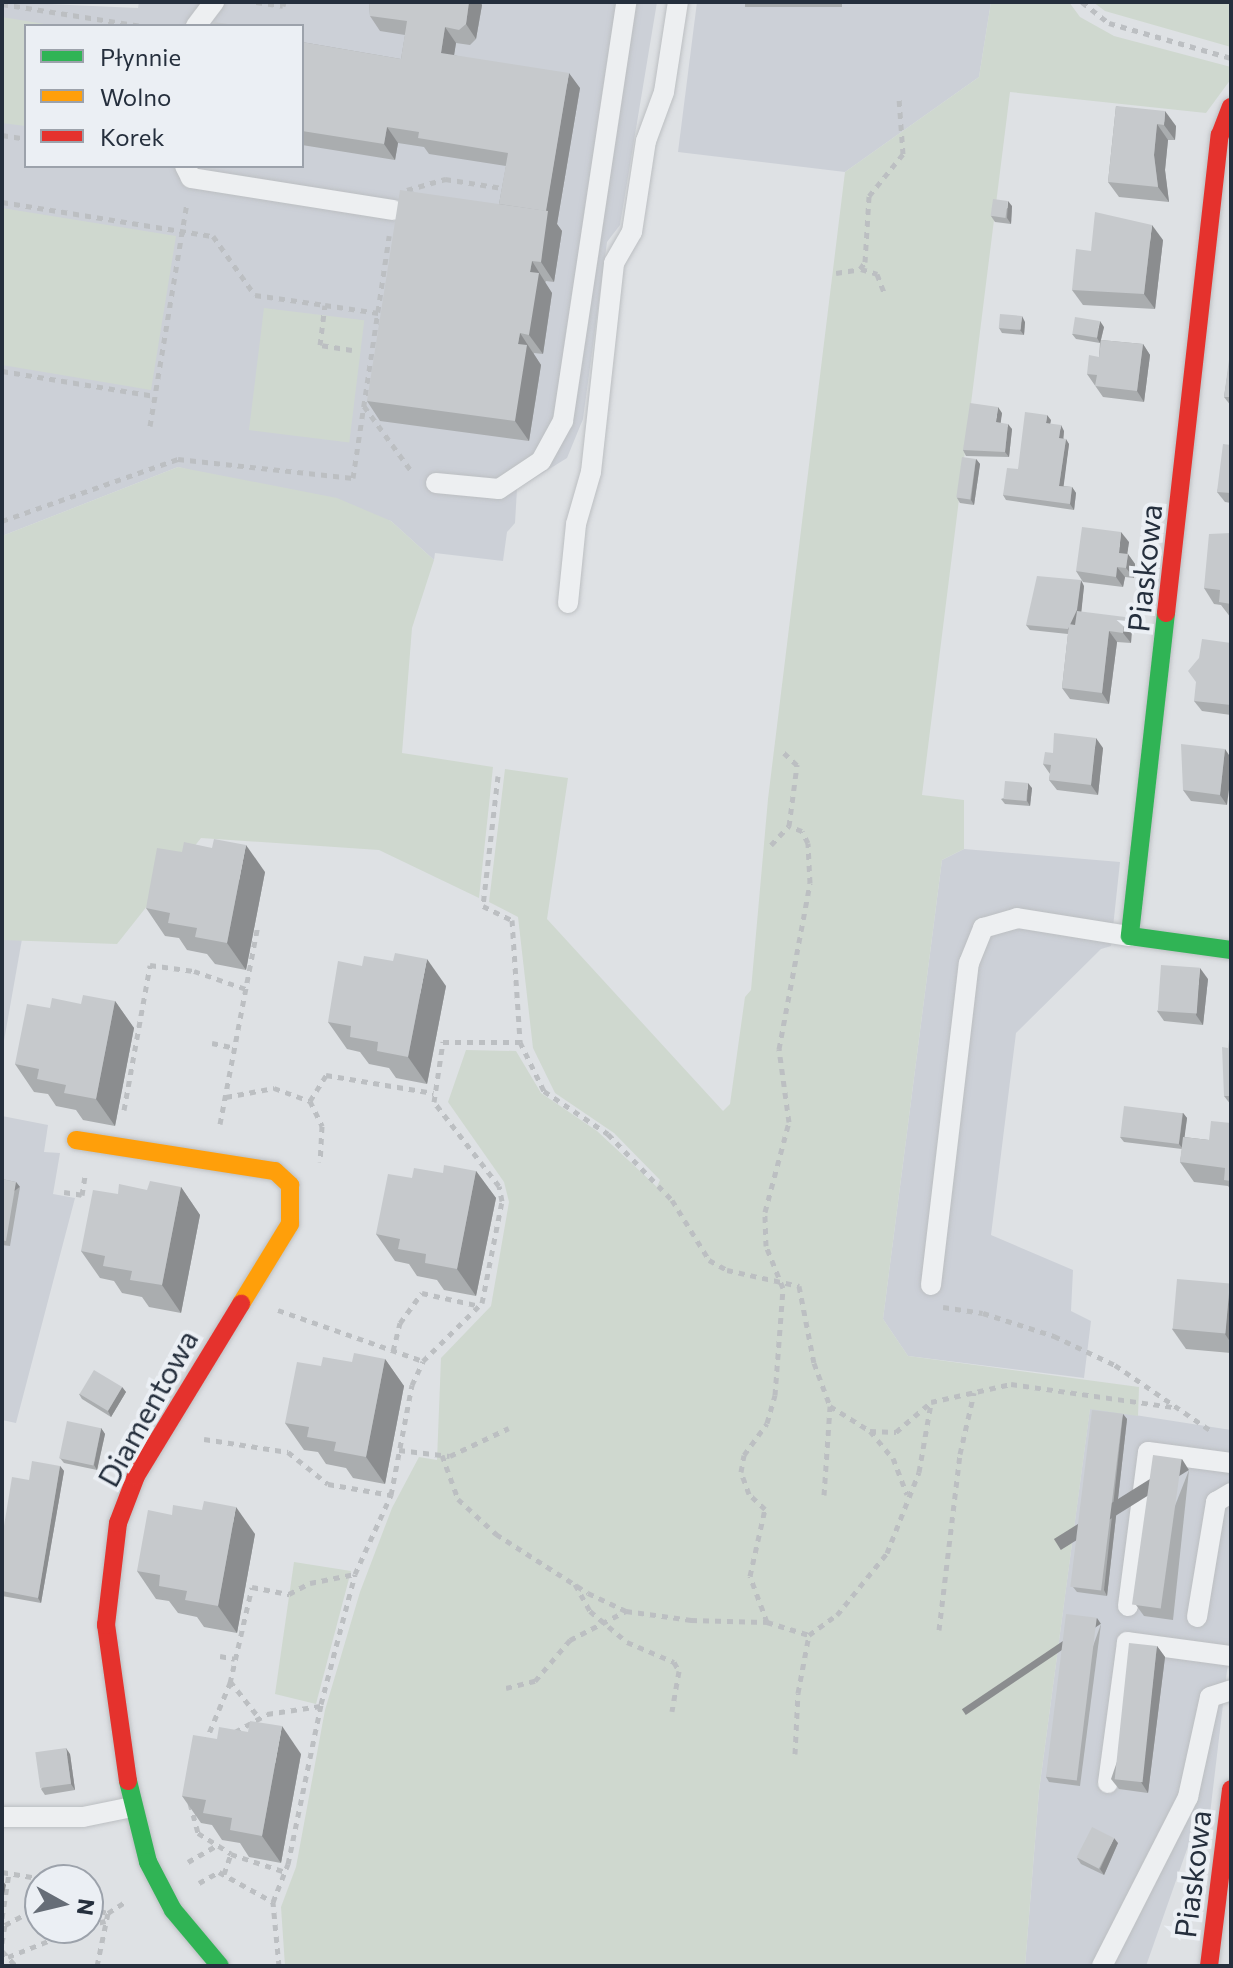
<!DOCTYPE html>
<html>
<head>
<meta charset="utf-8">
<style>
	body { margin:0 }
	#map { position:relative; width:1233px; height:1968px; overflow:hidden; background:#dee1e4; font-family:Commissioner,sans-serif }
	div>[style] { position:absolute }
	.built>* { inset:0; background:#ccd0d7 }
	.green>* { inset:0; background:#cfd8cf; transform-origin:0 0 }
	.path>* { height:5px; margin-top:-2.5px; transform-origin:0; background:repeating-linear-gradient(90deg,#bcbfc2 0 6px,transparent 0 12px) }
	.roads { filter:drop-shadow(0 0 2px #bcbfc2) drop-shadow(0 0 2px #bcbfc2) }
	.lane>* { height:20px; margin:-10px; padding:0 10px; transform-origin:10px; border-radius:10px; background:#edeff1 }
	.fast>* { height:18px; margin:-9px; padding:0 9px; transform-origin:9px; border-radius:9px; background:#30b455 }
	.slow>* { height:18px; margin:-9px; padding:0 9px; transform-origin:9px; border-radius:9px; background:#ff9f0a }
	.jam>* { height:18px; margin:-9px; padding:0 9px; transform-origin:9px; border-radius:9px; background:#e5322d }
	.wall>* { inset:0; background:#aaadaf; transform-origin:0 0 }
	.shaded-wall>* { inset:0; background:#8b8d8f; transform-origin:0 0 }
	.building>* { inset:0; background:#c6c9cc; transform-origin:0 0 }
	span { translate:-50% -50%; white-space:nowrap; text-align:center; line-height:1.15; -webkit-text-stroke:8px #ebeff4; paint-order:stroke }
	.street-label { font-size:30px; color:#252f3d }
	.frame { position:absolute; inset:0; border:4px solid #252f3d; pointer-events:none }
	.legend { position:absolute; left:24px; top:24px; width:280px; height:144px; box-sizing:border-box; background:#ebeff4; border:2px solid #9ca2ab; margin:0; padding:10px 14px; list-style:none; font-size:24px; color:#252f3d }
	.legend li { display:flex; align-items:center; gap:16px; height:40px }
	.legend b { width:40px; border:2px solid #9ca2ab }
	.north { position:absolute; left:24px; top:1864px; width:80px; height:80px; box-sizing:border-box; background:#ebeff4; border:2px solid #9ca2ab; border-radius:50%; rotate:98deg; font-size:22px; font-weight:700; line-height:32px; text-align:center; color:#252f3d }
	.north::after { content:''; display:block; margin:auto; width:28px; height:36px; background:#666d77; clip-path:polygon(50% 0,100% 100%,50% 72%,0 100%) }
</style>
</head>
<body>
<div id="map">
	<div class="built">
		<div style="clip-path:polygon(evenodd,2px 2px,138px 8px,139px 2px,657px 2px,620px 225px,607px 242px,583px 419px,567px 458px,517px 489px,515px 523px,507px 532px,503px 561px,435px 553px,434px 560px,391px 521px,178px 467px,2px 536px,2px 2px,26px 26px,302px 26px,302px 166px,26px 166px,26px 26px)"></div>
		<div style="clip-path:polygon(697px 2px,991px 2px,979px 77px,845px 172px,678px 152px)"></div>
		<div style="clip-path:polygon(964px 849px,1120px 862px,1111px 946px,1101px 949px,1016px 1033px,991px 1235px,1073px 1270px,1071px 1311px,1091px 1321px,1084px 1378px,908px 1356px,883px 1319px,942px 860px)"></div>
		<div style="clip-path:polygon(22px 939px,2px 1052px,2px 940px)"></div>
		<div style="clip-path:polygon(2px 1116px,48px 1125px,44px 1152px,60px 1153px,53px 1194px,75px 1198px,16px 1423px,2px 1420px)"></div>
		<div style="clip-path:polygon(1090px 1408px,1231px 1430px,1231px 1637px,1210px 1814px,1199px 1815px,1146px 1966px,1025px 1966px,1039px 1791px)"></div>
	</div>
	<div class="green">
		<div style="clip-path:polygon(991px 2px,1069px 2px,1080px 17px,1114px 36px,1231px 67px,1231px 79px,1206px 113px,1010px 92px,922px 795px,964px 800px,964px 849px,942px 860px,883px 1319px,908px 1356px,1139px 1387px,1138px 1416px,1090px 1409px,1039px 1791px,1025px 1966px,285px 1966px,281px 1907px,296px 1867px,325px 1710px,360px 1592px,392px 1508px,419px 1457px,437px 1460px,441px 1358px,491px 1306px,509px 1202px,504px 1182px,448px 1102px,466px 1050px,516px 1051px,541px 1093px,597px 1131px,657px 1187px,660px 1180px,614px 1133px,555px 1093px,533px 1048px,518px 917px,489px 902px,505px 769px,568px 778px,547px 919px,723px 1111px,730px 1104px,745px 997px,751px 990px,768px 799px,845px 172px,979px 77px)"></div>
		<div style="clip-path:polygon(1093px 2px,1231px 2px,1231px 47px,1105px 11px)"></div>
		<div style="clip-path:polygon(2px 17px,57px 26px,26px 26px,26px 126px,2px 123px)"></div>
		<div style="clip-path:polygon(2px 208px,176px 236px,151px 390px,2px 365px)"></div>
		<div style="left:264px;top:308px;width:101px;height:123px;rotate:7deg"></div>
		<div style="clip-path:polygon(178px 467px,337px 498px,391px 521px,434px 560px,412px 628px,402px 753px,493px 767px,479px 898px,379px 850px,201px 838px,117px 944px,2px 940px,2px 536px)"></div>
		<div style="clip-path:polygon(294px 1562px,351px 1571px,316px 1704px,275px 1694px)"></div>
	</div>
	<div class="path">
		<div style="left:256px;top:2px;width:27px;rotate:8deg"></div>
		<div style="left:283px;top:6px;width:4px;rotate:-76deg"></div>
		<div style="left:1082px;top:2px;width:34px;rotate:38deg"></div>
		<div style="left:1109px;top:23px;width:127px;rotate:16deg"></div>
		<div style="left:2px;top:4px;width:141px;rotate:9deg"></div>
		<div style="left:2px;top:135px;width:24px;rotate:9deg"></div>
		<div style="left:407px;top:190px;width:40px;rotate:-16deg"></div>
		<div style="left:445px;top:179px;width:58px;rotate:9deg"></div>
		<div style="left:2px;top:202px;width:214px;rotate:9.2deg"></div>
		<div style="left:213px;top:236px;width:72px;rotate:54.6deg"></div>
		<div style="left:255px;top:295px;width:71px;rotate:8.1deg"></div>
		<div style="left:861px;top:269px;width:17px;rotate:17deg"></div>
		<div style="left:877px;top:274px;width:22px;rotate:69deg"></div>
		<div style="left:836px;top:273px;width:24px;rotate:-9deg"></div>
		<div style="left:860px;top:269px;width:9px;rotate:-54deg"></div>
		<div style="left:865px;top:262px;width:66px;rotate:-86.5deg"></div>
		<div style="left:869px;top:196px;width:54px;rotate:-51deg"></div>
		<div style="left:903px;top:154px;width:56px;rotate:-94.1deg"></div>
		<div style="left:352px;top:350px;width:32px;rotate:-171deg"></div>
		<div style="left:320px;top:345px;width:40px;rotate:-82.9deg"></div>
		<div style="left:325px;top:305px;width:54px;rotate:8.6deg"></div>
		<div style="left:2px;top:371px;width:155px;rotate:9.3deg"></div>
		<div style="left:364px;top:406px;width:82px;rotate:54deg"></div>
		<div style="left:150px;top:426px;width:227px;rotate:-80.6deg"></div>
		<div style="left:2px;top:521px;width:187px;rotate:-19.4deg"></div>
		<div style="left:178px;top:459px;width:176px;rotate:6.2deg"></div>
		<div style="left:353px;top:478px;width:245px;rotate:-81.5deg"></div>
		<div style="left:498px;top:776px;width:131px;rotate:96.6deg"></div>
		<div style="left:483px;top:906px;width:32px;rotate:26deg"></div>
		<div style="left:512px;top:920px;width:122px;rotate:86.2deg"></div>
		<div style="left:520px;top:1042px;width:55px;rotate:63.9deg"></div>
		<div style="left:544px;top:1091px;width:77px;rotate:33.9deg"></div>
		<div style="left:608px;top:1134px;width:92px;rotate:45.9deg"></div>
		<div style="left:672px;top:1200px;width:70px;rotate:58.3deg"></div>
		<div style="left:709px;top:1260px;width:21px;rotate:29deg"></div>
		<div style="left:727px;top:1270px;width:74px;rotate:12.5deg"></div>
		<div style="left:799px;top:1286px;width:78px;rotate:79deg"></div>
		<div style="left:814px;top:1363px;width:46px;rotate:69.6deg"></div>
		<div style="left:830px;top:1406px;width:47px;rotate:32deg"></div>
		<div style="left:870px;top:1431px;width:26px;rotate:2deg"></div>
		<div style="left:896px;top:1432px;width:46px;rotate:-40.6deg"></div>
		<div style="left:931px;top:1402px;width:82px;rotate:-12.7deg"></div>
		<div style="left:1011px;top:1384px;width:164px;rotate:8.1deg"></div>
		<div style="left:771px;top:845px;width:26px;rotate:-47deg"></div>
		<div style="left:212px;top:1043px;width:24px;rotate:12deg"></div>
		<div style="left:226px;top:1097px;width:49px;rotate:-10.6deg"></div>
		<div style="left:274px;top:1088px;width:38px;rotate:20deg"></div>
		<div style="left:310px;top:1101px;width:28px;rotate:64deg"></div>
		<div style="left:322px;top:1126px;width:36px;rotate:93deg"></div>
		<div style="left:310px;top:1101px;width:31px;rotate:-58deg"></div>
		<div style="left:326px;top:1075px;width:109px;rotate:9.5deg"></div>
		<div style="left:124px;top:1110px;width:147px;rotate:-79.8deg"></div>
		<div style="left:150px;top:965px;width:44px;rotate:7.8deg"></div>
		<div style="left:194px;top:971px;width:55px;rotate:19.1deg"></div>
		<div style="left:220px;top:1124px;width:203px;rotate:-79.2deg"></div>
		<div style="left:64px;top:1192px;width:18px;rotate:9deg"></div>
		<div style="left:82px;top:1195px;width:18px;rotate:-81deg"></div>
		<div style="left:943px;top:1307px;width:40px;rotate:8.5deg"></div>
		<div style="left:983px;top:1313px;width:75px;rotate:17.9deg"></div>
		<div style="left:1054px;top:1336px;width:68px;rotate:25.4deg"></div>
		<div style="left:1115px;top:1365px;width:119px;rotate:34.4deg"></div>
		<div style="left:278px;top:1310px;width:154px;rotate:19.4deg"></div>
		<div style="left:393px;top:1351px;width:29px;rotate:-76deg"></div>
		<div style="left:400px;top:1323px;width:37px;rotate:-54deg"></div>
		<div style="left:422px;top:1293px;width:59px;rotate:12.6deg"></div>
		<div style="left:870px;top:1431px;width:35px;rotate:50deg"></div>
		<div style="left:893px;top:1458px;width:39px;rotate:69deg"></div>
		<div style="left:204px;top:1439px;width:85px;rotate:8.8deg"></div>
		<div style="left:288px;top:1452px;width:51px;rotate:38.7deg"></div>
		<div style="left:328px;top:1484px;width:64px;rotate:9.9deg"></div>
		<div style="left:399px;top:1450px;width:51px;rotate:6.7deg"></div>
		<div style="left:450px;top:1456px;width:65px;rotate:-25.4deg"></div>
		<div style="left:442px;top:1455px;width:47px;rotate:70deg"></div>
		<div style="left:458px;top:1499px;width:52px;rotate:42.6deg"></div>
		<div style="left:496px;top:1534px;width:109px;rotate:32.7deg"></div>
		<div style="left:588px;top:1593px;width:42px;rotate:25.3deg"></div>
		<div style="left:626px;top:1611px;width:66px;rotate:7.9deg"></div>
		<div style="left:691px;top:1620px;width:76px;rotate:1.5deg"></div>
		<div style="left:767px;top:1622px;width:44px;rotate:17.2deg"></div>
		<div style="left:809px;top:1635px;width:34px;rotate:-36deg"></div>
		<div style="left:837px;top:1615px;width:80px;rotate:-51.1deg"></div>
		<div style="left:887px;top:1553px;width:87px;rotate:-68.4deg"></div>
		<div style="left:919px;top:1472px;width:70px;rotate:-80.1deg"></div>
		<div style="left:824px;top:1495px;width:89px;rotate:-86.1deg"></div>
		<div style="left:575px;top:1584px;width:31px;rotate:61deg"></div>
		<div style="left:590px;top:1611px;width:48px;rotate:40deg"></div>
		<div style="left:627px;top:1642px;width:51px;rotate:23.1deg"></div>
		<div style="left:674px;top:1662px;width:10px;rotate:61deg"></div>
		<div style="left:679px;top:1671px;width:41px;rotate:99.9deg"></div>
		<div style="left:767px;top:1622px;width:49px;rotate:-110.3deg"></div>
		<div style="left:750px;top:1576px;width:69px;rotate:-77.4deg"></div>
		<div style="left:765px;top:1509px;width:22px;rotate:-137deg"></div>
		<div style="left:749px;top:1494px;width:23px;rotate:-110deg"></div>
		<div style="left:741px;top:1472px;width:17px;rotate:-80deg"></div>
		<div style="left:744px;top:1455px;width:39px;rotate:-54deg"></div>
		<div style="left:767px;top:1423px;width:29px;rotate:-74deg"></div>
		<div style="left:775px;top:1395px;width:107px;rotate:-85.7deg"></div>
		<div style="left:783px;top:1288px;width:45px;rotate:-112deg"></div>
		<div style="left:766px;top:1246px;width:34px;rotate:-92deg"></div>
		<div style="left:765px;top:1212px;width:93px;rotate:-75.1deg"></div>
		<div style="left:789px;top:1122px;width:74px;rotate:-97.8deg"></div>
		<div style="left:779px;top:1049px;width:169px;rotate:-79.4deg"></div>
		<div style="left:810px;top:883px;width:40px;rotate:-92.9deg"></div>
		<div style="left:808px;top:843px;width:13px;rotate:-117deg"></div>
		<div style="left:802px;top:831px;width:14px;rotate:-159deg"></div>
		<div style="left:789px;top:826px;width:62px;rotate:-82.5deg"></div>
		<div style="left:797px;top:765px;width:23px;rotate:-137deg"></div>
		<div style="left:939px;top:1630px;width:177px;rotate:-83.2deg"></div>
		<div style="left:960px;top:1454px;width:63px;rotate:-77.1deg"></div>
		<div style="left:220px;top:1656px;width:15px;rotate:11deg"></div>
		<div style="left:230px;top:1681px;width:48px;rotate:51.7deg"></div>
		<div style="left:506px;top:1688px;width:30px;rotate:-14deg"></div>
		<div style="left:535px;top:1681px;width:54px;rotate:-49.5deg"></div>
		<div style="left:570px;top:1640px;width:63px;rotate:-27.4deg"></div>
		<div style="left:235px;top:1732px;width:37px;rotate:-29deg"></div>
		<div style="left:267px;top:1714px;width:54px;rotate:-8.6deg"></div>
		<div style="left:205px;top:1743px;width:65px;rotate:-67.4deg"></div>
		<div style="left:230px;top:1683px;width:98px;rotate:-77.1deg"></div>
		<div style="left:252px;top:1587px;width:38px;rotate:11deg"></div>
		<div style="left:289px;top:1594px;width:24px;rotate:-28deg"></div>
		<div style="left:310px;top:1583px;width:46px;rotate:-11.3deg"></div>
		<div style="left:795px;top:1754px;width:61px;rotate:-87.2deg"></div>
		<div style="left:798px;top:1693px;width:59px;rotate:-79.3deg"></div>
		<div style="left:190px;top:1803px;width:31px;rotate:75deg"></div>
		<div style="left:198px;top:1833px;width:39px;rotate:32deg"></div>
		<div style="left:231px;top:1854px;width:57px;rotate:18.4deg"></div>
		<div style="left:188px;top:1862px;width:34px;rotate:-30deg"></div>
		<div style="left:2px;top:1872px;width:48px;rotate:9.7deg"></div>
		<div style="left:224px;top:1874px;width:21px;rotate:-71deg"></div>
		<div style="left:199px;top:1883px;width:23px;rotate:-29deg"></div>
		<div style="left:219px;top:1872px;width:62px;rotate:29.1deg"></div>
		<div style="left:88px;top:1908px;width:21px;rotate:14deg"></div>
		<div style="left:2px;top:1918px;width:46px;rotate:-81.2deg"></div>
		<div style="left:5px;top:1925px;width:40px;rotate:-28deg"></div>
		<div style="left:88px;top:1925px;width:18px;rotate:-13deg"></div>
		<div style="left:2px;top:1943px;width:18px;rotate:-81deg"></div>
		<div style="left:2px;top:1951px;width:21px;rotate:47deg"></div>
		<div style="left:8px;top:1957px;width:79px;rotate:-21.7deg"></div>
		<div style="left:97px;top:1966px;width:54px;rotate:-78.3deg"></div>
		<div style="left:108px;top:1913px;width:20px;rotate:-33deg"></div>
		<div style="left:279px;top:1966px;width:64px;rotate:-95.4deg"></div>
		<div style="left:273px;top:1902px;width:41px;rotate:-68.5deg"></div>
		<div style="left:288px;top:1864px;width:163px;rotate:-78.3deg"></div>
		<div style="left:321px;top:1704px;width:134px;rotate:-75.3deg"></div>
		<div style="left:355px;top:1574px;width:87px;rotate:-65.5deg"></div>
		<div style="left:391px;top:1495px;width:112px;rotate:-79.2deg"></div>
		<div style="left:412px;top:1385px;width:26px;rotate:-65deg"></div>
		<div style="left:423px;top:1361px;width:83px;rotate:-44.5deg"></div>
		<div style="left:482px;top:1303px;width:104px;rotate:-78.9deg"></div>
		<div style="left:502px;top:1201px;width:15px;rotate:-101deg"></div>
		<div style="left:499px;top:1186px;width:106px;rotate:-127.7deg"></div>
		<div style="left:434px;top:1102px;width:61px;rotate:-81.5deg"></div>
		<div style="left:443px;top:1042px;width:77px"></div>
	</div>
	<div class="roads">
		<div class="lane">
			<div style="left:196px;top:26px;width:30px;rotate:-53deg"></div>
			<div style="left:185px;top:166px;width:13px;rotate:63deg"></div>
			<div style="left:191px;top:178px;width:205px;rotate:9deg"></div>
			<div style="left:436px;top:483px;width:63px;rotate:5.4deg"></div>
			<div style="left:499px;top:489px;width:50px;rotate:-33.7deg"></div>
			<div style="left:541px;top:461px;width:46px;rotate:-61.2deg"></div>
			<div style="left:563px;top:421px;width:424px;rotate:-81.4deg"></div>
			<div style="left:568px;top:603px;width:79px;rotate:-84.2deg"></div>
			<div style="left:576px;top:524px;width:54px;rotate:-73.9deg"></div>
			<div style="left:591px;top:472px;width:210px;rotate:-83.7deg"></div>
			<div style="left:614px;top:263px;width:36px;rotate:-60deg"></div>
			<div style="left:632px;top:232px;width:92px;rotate:-81.3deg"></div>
			<div style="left:646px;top:141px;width:52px;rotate:-69.8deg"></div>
			<div style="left:664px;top:92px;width:91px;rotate:-81.2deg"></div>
			<div style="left:931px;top:1285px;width:324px;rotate:-83.3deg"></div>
			<div style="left:969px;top:963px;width:38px;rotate:-68deg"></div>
			<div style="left:983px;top:928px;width:35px;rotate:-16deg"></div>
			<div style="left:1017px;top:918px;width:114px;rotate:9.1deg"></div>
			<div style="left:1128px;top:1606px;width:155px;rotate:-82.6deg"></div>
			<div style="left:1148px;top:1452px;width:84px;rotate:7.5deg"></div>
			<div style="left:1197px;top:1617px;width:117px;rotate:-80.6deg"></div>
			<div style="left:1216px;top:1502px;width:17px;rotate:-31deg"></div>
			<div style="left:1108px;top:1783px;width:142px;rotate:-82.3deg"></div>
			<div style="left:1127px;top:1642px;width:105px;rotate:7.7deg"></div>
			<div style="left:2px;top:1817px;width:81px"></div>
			<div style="left:83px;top:1817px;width:50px;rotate:-11.5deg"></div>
			<div style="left:1102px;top:1966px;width:190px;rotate:-63deg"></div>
			<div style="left:1188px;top:1797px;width:102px;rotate:-77.6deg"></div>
			<div style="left:1210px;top:1697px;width:22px;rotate:-18deg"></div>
		</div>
		<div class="fast">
			<div style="left:1166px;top:613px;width:325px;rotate:96.4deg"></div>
			<div style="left:1130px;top:936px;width:102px;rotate:7.9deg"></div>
			<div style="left:128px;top:1781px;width:83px;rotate:76.1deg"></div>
			<div style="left:148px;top:1862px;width:54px;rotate:62.5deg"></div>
			<div style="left:173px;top:1910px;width:73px;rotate:50deg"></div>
		</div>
		<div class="slow">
			<div style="left:76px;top:1140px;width:201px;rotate:8.9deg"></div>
			<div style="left:275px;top:1171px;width:21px;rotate:43deg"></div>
			<div style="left:290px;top:1185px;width:39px;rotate:90deg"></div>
			<div style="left:290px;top:1224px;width:94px;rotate:121.5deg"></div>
		</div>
		<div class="jam">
			<div style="left:1166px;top:613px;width:481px;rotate:-83.6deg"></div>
			<div style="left:1220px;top:135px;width:30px;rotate:-69deg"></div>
			<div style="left:128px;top:1781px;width:158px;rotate:-98deg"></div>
			<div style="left:106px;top:1625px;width:103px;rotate:-83.3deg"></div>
			<div style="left:118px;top:1523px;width:50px;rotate:-69deg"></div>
			<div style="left:136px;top:1476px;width:202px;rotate:-58.6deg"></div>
			<div style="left:1209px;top:1966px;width:178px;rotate:-82.9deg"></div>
		</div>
	</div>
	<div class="wall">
		<div style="clip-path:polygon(369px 2px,480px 2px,482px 5px,476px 39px,470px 45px,456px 43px,454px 55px,580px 88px,557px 224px,562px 231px,554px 282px,546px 281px,545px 283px,552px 293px,543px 354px,534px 353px,534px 354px,541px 365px,529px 441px,380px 421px,367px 401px,499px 204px,506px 166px,429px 154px,424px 147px,398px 143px,395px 160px,302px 145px,302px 42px,401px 59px,405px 35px,380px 31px,370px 16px)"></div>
		<div style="left:745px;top:2px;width:97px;height:5px"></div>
		<div style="clip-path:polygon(1116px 106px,1176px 126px,1175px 140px,1168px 140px,1165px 170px,1169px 202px,1119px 197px,1108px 182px)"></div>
		<div style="clip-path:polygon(1012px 206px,1011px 224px,995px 222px,991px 216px)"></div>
		<div style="clip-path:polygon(1163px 240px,1155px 309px,1083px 305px,1072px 290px,1091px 251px)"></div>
		<div style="clip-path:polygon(1025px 322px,1024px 335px,1002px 333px,999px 328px)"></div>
		<div style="clip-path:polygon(1104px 327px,1101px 340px,1143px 344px,1150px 355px,1144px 402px,1103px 397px,1087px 374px,1099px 357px,1100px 343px,1076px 339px,1072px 334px)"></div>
		<div style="clip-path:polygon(1231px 352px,1231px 406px,1224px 397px)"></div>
		<div style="clip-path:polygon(1002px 413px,1000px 423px,1012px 429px,1009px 457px,966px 456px,963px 450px)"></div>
		<div style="clip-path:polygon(1051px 420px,1050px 424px,1064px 431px,1063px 438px,1069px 444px,1063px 486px,1072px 487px,1076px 493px,1074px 510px,1006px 500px,1003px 495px,1018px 469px)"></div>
		<div style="clip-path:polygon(1231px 445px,1231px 503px,1225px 502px,1217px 492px)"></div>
		<div style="clip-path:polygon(976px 459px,980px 464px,974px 505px,960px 503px,957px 498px)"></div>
		<div style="clip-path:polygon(1231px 533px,1231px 618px,1221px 605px,1214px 604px,1204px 588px)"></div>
		<div style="clip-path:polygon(1129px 542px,1127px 553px,1135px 564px,1134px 578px,1125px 577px,1123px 587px,1083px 582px,1076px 571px)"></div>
		<div style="clip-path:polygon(1084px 586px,1081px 612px,1132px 628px,1131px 643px,1117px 642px,1109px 704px,1070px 699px,1062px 688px,1068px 634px,1030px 630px,1026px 625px)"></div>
		<div style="clip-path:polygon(1231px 643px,1231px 715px,1202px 711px,1194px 701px)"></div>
		<div style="clip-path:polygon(1103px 748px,1098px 795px,1057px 790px,1049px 780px,1050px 774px,1043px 764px,1053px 753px)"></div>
		<div style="clip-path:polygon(1225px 749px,1227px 805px,1191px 801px,1183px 790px)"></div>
		<div style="clip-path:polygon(1032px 788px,1030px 806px,1005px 804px,1001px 799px)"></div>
		<div style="clip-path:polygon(265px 872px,246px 970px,215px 964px,207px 954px,187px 950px,179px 938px,165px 936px,146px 908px)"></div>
		<div style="clip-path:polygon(1208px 979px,1203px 1025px,1164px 1021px,1157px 1011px)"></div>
		<div style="clip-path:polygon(446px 986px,427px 1084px,396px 1078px,389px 1068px,369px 1064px,360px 1052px,347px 1049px,328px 1022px)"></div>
		<div style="clip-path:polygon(115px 1001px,134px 1028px,115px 1126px,83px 1120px,76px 1110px,56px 1106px,48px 1094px,34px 1092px,15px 1064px,50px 1008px)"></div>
		<div style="clip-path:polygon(1231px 1030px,1231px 1105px,1224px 1096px)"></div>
		<div style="clip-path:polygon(1183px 1113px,1187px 1118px,1184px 1137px,1209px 1140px,1231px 1123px,1231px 1190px,1228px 1186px,1194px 1182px,1180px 1162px,1182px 1149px,1124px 1142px,1120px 1137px)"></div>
		<div style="clip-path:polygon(476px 1171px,496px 1198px,476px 1296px,444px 1290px,437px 1280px,417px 1276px,409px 1264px,395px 1261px,376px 1234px,412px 1178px,443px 1173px)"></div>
		<div style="clip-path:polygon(2px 1179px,16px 1182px,20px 1187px,10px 1246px,2px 1245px)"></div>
		<div style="clip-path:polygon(181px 1187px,200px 1215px,181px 1313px,149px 1307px,142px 1297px,122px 1293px,114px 1281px,100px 1278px,81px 1251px,118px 1194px,147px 1190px)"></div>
		<div style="clip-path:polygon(1230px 1284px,1231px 1286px,1231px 1353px,1186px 1349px,1172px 1329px)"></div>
		<div style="clip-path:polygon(385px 1359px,404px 1386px,385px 1484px,353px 1478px,346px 1468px,326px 1464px,318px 1452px,304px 1450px,285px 1423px,321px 1366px,352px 1362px)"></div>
		<div style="clip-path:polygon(122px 1387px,126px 1392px,111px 1417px,82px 1399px,79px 1394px)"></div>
		<div style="clip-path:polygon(1123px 1414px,1127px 1419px,1107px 1596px,1077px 1592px,1073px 1587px)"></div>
		<div style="clip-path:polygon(101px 1428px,105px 1434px,97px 1470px,64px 1463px,60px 1458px)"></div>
		<div style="clip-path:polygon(60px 1466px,64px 1471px,41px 1603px,2px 1596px,2px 1538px,29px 1480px)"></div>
		<div style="clip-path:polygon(1189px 1470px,1173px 1620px,1144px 1616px,1136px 1605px)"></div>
		<div style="clip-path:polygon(202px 1510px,255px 1534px,237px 1633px,204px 1627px,197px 1617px,178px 1613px,169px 1601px,156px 1599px,137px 1571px,172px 1515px)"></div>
		<div style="clip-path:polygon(1101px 1624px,1080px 1786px,1049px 1782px,1046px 1777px)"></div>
		<div style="clip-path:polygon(1157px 1646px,1165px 1657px,1148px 1793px,1119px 1789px,1111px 1779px)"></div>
		<div style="clip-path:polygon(70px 1754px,75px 1790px,45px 1795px,41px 1789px)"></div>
		<div style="clip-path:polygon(301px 1754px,281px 1863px,249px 1857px,240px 1843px,222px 1840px,212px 1825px,201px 1823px,182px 1796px)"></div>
		<div style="clip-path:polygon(1118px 1843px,1104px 1875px,1081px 1864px,1077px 1858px)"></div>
	</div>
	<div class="shaded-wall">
		<div style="clip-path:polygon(469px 2px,480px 2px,482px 5px,476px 39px,466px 24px)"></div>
		<div style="clip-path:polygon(445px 27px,456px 43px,452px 68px,441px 53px)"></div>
		<div style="clip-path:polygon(569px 73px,580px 88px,557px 224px,562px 231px,554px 282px,541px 262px,545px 215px)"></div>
		<div style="clip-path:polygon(1165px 111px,1176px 126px,1175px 140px,1164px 125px)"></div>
		<div style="clip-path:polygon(1157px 124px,1168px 140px,1165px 170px,1169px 202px,1158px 187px,1154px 155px)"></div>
		<div style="clip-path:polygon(387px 127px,398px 143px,395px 160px,384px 144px)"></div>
		<div style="clip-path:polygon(1008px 201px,1012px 206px,1011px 224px,1007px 218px)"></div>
		<div style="clip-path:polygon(1152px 225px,1163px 240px,1155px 309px,1144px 294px)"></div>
		<div style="clip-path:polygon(532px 261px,552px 293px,543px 354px,529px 335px,530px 272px)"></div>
		<div style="clip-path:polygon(1022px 316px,1025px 322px,1024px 335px,1020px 330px)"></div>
		<div style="clip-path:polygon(1100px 321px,1104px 327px,1100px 343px,1097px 338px)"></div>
		<div style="clip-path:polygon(520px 333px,541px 365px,529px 441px,515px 421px,518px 344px)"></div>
		<div style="clip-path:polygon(1143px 344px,1150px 355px,1144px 402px,1137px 391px)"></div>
		<div style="clip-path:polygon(998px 407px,1002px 413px,1000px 428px,996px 422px)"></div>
		<div style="clip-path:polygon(1047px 415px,1051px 420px,1049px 429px,1046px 423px)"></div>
		<div style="clip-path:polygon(1008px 424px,1012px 429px,1009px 457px,1005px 452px)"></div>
		<div style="clip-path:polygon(1061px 425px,1064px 431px,1063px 443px,1059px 438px)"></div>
		<div style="clip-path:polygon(1066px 439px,1069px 444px,1063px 491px,1059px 486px)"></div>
		<div style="clip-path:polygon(976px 459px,980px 464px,974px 505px,971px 500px)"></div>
		<div style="clip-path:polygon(1072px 487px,1076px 493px,1074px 510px,1070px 504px)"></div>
		<div style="clip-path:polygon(1121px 532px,1129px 542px,1126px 563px,1119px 553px)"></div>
		<div style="clip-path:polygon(1128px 554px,1135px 564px,1134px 578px,1126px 568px)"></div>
		<div style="clip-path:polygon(1117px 567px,1125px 577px,1123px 587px,1116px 577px)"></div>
		<div style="clip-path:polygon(1081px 580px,1084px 586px,1081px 615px,1072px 634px,1068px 629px)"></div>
		<div style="clip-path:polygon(1125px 617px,1132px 628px,1131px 643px,1123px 633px)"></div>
		<div style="clip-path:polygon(1109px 631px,1117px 642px,1109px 704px,1102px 693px)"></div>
		<div style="clip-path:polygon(1096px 738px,1103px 748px,1098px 795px,1091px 785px)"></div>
		<div style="clip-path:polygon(1225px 749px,1231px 758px,1231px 774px,1227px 805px,1220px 795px)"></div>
		<div style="clip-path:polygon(1028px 783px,1032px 788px,1030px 806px,1027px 801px)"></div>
		<div style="clip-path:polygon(246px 845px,265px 872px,246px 970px,227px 943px)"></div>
		<div style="clip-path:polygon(427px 959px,446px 986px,427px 1084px,408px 1057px)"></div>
		<div style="clip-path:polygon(1200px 968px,1208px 979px,1203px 1025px,1196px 1015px)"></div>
		<div style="clip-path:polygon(115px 1001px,134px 1028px,115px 1126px,96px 1099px)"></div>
		<div style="clip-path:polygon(1183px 1113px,1187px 1118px,1183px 1149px,1179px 1144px)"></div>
		<div style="clip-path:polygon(476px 1171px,496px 1198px,476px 1296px,457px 1269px)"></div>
		<div style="left:16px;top:1182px;width:6px;height:60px;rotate:51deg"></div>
		<div style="clip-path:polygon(181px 1187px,200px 1215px,181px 1313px,162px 1285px)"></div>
		<div style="clip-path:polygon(1230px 1284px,1231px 1286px,1231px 1343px,1225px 1334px)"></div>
		<div style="clip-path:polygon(385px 1359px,404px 1386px,385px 1484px,366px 1457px)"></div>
		<div style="clip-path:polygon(122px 1387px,126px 1392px,111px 1417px,108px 1411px)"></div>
		<div style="clip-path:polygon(1123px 1414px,1127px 1419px,1107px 1596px,1104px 1590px)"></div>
		<div style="clip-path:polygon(101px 1428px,105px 1434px,97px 1470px,94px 1465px)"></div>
		<div style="left:1182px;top:1459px;width:13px;height:151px;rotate:58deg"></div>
		<div style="clip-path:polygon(60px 1466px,64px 1471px,41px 1603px,38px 1598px)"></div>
		<div style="clip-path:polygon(236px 1507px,255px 1534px,237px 1633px,218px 1606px)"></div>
		<div style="left:1097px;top:1618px;width:7px;height:163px;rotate:56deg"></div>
		<div style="clip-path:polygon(1157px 1646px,1165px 1657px,1148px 1793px,1141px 1782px)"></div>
		<div style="clip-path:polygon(282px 1726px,301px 1754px,281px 1863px,262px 1836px)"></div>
		<div style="clip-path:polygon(66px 1748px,70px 1754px,75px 1790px,71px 1784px)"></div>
		<div style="clip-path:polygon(1114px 1838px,1118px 1843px,1104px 1875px,1100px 1869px)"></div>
		<div style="clip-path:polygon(2px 1880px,6px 1885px,2px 1903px)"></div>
	</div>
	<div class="building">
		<div style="clip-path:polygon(369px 2px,469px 2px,466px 24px,459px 30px,445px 27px,441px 53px,569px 73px,546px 211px,499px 204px,508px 153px,418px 138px,419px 132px,387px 127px,384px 144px,302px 131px,302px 42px,401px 59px,407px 21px,370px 16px)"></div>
		<div style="clip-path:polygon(213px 22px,243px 26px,212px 26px)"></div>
		<div style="clip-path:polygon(1116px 106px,1165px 111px,1164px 125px,1157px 124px,1154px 155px,1158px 187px,1108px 182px)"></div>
		<div style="clip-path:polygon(400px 190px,548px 211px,541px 262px,532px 261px,530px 272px,539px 273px,529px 335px,520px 333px,518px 344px,527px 345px,515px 421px,367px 401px)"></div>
		<div style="left:993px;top:199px;width:15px;height:17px;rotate:8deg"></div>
		<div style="clip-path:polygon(1095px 212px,1152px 225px,1144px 294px,1072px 290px,1076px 249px,1091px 251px)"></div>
		<div style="left:1000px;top:314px;width:22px;height:14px;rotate:5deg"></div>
		<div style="left:1075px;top:317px;width:25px;height:17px;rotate:9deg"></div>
		<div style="clip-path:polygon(1101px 340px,1143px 344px,1137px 391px,1095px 386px,1097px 375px,1087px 374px,1089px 355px,1099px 357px)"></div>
		<div style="clip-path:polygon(1230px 352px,1231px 352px,1231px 397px,1224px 397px)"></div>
		<div style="clip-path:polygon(970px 403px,998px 407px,996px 422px,1008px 424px,1005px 452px,963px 450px)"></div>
		<div style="clip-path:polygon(1025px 412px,1047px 415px,1046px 423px,1061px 425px,1059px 438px,1066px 439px,1059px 486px,1072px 487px,1070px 504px,1003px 495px,1007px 468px,1018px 469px)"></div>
		<div style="clip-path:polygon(1223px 444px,1231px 445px,1231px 493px,1217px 492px)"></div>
		<div style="left:962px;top:457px;width:14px;height:41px;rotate:8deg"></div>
		<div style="clip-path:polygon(1082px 527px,1121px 532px,1119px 553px,1128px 554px,1126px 568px,1117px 567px,1116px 577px,1076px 571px)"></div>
		<div style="clip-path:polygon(1231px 533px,1231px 604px,1219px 602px,1220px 590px,1204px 588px,1209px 534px)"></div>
		<div style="clip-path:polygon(1037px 576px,1081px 580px,1077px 610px,1068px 629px,1026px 625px)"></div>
		<div style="clip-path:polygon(1077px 611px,1125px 617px,1123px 633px,1109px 631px,1102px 693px,1062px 688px,1069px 624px,1075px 625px)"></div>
		<div style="clip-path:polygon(1202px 639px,1231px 643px,1231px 705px,1194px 701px,1196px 682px,1188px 671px,1199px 658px)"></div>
		<div style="clip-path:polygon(1054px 733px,1096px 738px,1091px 785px,1049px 780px,1051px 765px,1043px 764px,1045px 752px,1053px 753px)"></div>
		<div style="clip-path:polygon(1181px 744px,1225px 749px,1220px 795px,1183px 790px)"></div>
		<div style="left:1005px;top:781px;width:23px;height:18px;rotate:5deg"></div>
		<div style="clip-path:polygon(214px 839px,246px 845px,227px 943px,195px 937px,197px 928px,168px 923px,170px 913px,146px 908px,157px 848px,182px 852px,184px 842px,212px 848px)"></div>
		<div style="clip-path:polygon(395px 953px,427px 959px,408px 1057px,377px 1051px,378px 1042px,350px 1037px,351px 1026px,328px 1022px,338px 961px,362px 966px,364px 956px,393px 961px)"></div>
		<div style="left:1161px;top:965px;width:39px;height:46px;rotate:4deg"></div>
		<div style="clip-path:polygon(83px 995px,115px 1001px,96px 1099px,64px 1093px,66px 1085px,37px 1079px,39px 1069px,15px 1064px,27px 1004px,50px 1008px,52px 998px,81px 1004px)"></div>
		<div style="clip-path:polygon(1230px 1030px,1231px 1030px,1231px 1096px,1224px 1096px,1222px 1047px,1228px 1048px)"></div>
		<div style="left:1124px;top:1106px;width:59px;height:31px;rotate:7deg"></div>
		<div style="clip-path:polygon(1211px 1121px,1231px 1123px,1231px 1181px,1224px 1180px,1225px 1168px,1180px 1162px,1183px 1137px,1209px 1140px)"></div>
		<div style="clip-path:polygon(444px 1165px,476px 1171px,457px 1269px,425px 1263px,426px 1254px,398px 1249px,400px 1239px,376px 1234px,388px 1174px,412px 1178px,414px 1168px,443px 1173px)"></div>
		<div style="clip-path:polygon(2px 1179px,16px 1182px,6px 1241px,2px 1240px)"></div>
		<div style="clip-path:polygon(150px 1181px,181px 1187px,162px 1285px,130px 1280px,132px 1271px,103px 1266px,105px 1256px,81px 1251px,93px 1190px,118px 1194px,119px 1184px,147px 1190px)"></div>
		<div style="left:1177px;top:1279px;width:53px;height:50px;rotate:5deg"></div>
		<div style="clip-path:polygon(354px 1353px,385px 1359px,366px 1457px,334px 1451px,336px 1442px,307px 1437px,309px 1427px,285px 1423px,297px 1362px,321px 1366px,323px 1357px,352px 1362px)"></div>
		<div style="left:94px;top:1370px;width:33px;height:28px;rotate:31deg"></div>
		<div style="left:1092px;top:1410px;width:31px;height:178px;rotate:7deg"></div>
		<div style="left:67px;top:1421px;width:35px;height:38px;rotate:12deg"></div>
		<div style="left:1153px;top:1455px;width:29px;height:151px;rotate:8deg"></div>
		<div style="clip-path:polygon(32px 1461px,60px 1466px,38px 1598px,2px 1591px,2px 1538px,12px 1477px,29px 1480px)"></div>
		<div style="clip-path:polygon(204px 1501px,236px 1507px,218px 1606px,185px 1600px,187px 1591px,159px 1586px,160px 1575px,137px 1571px,148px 1510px,172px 1515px,173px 1505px,202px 1510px)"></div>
		<div style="left:1066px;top:1614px;width:31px;height:164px;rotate:7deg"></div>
		<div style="left:1129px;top:1643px;width:28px;height:137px;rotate:6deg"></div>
		<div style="clip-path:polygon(250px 1721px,282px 1726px,262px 1836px,230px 1830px,232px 1818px,203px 1813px,206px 1800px,182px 1796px,193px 1735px,217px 1739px,219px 1727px,248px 1732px)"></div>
		<div style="left:66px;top:1748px;width:36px;height:31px;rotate:82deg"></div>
		<div style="left:1092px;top:1827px;width:25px;height:34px;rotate:27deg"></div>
	</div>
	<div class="street-label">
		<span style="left:1144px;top:568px;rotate:-84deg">Piaskowa</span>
		<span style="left:147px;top:1408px;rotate:-61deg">Diamentowa</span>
		<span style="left:1192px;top:1874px;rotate:-83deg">Piaskowa</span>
	</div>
	<div class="frame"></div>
	<ul class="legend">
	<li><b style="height:10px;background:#30b455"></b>Płynnie</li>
	<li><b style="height:10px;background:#ff9f0a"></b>Wolno</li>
	<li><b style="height:10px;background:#e5322d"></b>Korek</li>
	</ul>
	<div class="north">N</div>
</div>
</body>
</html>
